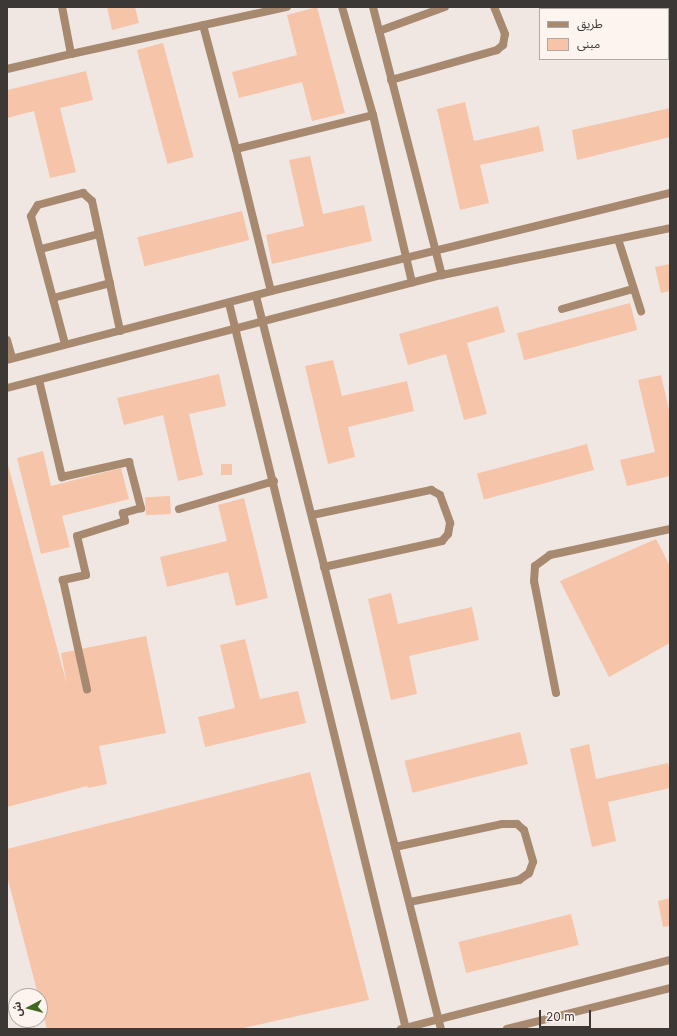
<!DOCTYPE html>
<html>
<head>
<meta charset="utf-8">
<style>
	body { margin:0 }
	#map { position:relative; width:677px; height:1036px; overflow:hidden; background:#f0e7e2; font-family:Inter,"Noto Sans Arabic",sans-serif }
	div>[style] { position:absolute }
	.building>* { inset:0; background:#f6c4a9; transform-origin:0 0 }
	.service>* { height:8px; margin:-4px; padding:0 4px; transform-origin:4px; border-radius:4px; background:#a78970 }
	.minor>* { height:8px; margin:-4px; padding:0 4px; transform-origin:4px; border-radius:4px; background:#a78970 }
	span { translate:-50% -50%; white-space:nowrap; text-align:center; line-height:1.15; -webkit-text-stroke:3px #fdf4ef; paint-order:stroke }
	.frame { position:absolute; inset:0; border:8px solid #3b3836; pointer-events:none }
	.legend { position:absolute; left:539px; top:8px; width:130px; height:52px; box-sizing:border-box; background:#fdf4ef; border:1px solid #afa9a5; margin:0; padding:5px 7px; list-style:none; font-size:12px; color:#3b3836 }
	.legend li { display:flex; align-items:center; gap:8px; height:20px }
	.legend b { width:20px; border:1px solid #afa9a5 }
	.north { position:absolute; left:8px; top:988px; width:40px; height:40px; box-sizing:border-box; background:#fdf4ef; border:1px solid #afa9a5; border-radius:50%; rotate:263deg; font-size:11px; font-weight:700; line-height:16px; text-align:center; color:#3b3836 }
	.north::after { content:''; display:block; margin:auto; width:14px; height:18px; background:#406823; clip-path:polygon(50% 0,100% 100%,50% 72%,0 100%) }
	.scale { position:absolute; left:539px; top:1010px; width:52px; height:18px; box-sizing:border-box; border:2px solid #3b3836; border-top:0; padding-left:5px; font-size:12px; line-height:14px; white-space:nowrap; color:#3b3836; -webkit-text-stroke:3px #fdf4ef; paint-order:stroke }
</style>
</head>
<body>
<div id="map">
	<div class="building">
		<div style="clip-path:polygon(107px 7px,135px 7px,139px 23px,112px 30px)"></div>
		<div style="clip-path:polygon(317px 7px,345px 113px,312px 121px,302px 82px,239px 98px,232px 72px,297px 55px,287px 15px)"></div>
		<div style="left:594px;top:7px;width:21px;height:2px"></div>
		<div style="left:163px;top:43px;width:118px;height:27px;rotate:75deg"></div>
		<div style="clip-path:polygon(86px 71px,93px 100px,60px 108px,76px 172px,50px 178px,34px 111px,7px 118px,7px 90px)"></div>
		<div style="clip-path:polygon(465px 102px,474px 141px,539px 126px,544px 151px,480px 165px,489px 203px,460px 210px,437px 109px)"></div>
		<div style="clip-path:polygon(670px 108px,670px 137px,577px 160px,572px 130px)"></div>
		<div style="clip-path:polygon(310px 156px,323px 214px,364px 205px,372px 241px,272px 264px,266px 235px,304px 226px,289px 160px)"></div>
		<div style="left:242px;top:211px;width:30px;height:108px;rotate:76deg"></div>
		<div style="clip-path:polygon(670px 264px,670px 291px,661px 293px,655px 267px)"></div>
		<div style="left:630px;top:303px;width:28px;height:117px;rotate:75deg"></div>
		<div style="clip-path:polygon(498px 306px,505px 332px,467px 343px,487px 414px,464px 420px,446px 354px,408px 365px,399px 334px)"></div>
		<div style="clip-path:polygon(333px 360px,342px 396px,407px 381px,414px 411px,348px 427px,355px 457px,328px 464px,305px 366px)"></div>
		<div style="clip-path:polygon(219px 374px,226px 406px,189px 414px,203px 475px,178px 481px,163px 415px,124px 425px,117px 398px)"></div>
		<div style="clip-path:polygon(661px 375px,670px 414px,670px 476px,627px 486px,620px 460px,655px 452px,638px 380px)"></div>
		<div style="left:587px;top:444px;width:27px;height:114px;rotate:75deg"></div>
		<div style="clip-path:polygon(43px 451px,51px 486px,121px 468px,129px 499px,62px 516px,70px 547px,41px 554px,17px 458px)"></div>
		<div style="clip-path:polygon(7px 461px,67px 685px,61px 653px,146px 636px,166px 733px,99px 746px,107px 784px,88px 788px,87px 786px,7px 807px)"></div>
		<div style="left:221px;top:464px;width:11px;height:11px"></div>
		<div style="left:170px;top:496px;width:18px;height:25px;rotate:87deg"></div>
		<div style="clip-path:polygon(244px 498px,268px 598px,236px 606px,228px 572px,167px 587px,160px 557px,227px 541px,218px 505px)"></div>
		<div style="clip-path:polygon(656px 539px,670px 566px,670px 643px,609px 677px,560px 581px)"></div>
		<div style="clip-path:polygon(391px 593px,398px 624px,472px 607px,479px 640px,409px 656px,417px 694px,391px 700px,368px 599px)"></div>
		<div style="clip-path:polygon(245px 639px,260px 699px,298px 691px,306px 723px,205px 747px,198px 717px,235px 708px,220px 645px)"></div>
		<div style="left:520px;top:732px;width:33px;height:119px;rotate:76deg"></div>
		<div style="clip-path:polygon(589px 744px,596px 779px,668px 763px,670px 772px,670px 788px,608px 802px,616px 841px,592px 847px,570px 749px)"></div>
		<div style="clip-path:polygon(310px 772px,369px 1000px,239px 1029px,47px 1029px,7px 876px,7px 849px)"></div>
		<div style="clip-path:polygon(670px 898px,670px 926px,663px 927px,658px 901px)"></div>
		<div style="left:571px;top:914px;width:32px;height:116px;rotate:76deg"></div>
	</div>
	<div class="service">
		<div style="left:379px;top:31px;width:70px;rotate:-20deg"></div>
		<div style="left:391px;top:80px;width:110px;rotate:-15.8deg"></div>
		<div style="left:497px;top:50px;width:8px;rotate:-40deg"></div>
		<div style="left:503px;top:45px;width:11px;rotate:-80deg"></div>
		<div style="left:505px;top:34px;width:29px;rotate:-112deg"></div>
		<div style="left:41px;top:249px;width:60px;rotate:-14.5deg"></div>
		<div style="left:53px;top:298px;width:59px;rotate:-14.7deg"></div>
		<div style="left:65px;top:344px;width:132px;rotate:-104.9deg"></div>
		<div style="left:31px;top:216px;width:13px;rotate:-58deg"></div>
		<div style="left:38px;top:205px;width:47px;rotate:-14.9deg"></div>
		<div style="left:83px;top:193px;width:12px;rotate:42deg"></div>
		<div style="left:92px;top:201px;width:133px;rotate:77.8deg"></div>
		<div style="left:39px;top:380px;width:100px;rotate:76.7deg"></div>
		<div style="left:62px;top:477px;width:69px;rotate:-12.6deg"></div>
		<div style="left:129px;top:462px;width:48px;rotate:75.4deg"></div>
		<div style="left:141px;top:508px;width:19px;rotate:164deg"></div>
		<div style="left:123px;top:513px;width:8px;rotate:76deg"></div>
		<div style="left:125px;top:521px;width:50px;rotate:162.6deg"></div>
		<div style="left:77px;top:536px;width:40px;rotate:77deg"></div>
		<div style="left:86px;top:575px;width:24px;rotate:168deg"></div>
		<div style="left:63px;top:580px;width:112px;rotate:77.6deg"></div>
		<div style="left:179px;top:509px;width:99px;rotate:-16.4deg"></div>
		<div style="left:312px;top:515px;width:122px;rotate:-11.9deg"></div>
		<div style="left:431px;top:490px;width:10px;rotate:29deg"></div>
		<div style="left:440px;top:495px;width:30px;rotate:70deg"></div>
		<div style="left:450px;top:523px;width:11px;rotate:100deg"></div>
		<div style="left:448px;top:534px;width:9px;rotate:131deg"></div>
		<div style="left:442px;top:541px;width:121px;rotate:167.6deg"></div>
		<div style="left:395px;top:847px;width:109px;rotate:-12.1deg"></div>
		<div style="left:502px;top:824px;width:15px"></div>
		<div style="left:517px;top:824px;width:9px;rotate:41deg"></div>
		<div style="left:524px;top:830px;width:33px;rotate:74deg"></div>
		<div style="left:533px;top:862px;width:12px;rotate:110deg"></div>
		<div style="left:529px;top:873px;width:12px;rotate:145deg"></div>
		<div style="left:519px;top:880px;width:111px;rotate:168.6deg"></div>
	</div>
	<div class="minor">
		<div style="left:342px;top:7px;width:112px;rotate:74deg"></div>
		<div style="left:373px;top:115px;width:172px;rotate:76.9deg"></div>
		<div style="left:373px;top:7px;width:277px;rotate:75.6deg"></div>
		<div style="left:203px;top:25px;width:128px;rotate:75.1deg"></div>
		<div style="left:236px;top:149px;width:141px;rotate:-13.9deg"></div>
		<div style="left:71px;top:54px;width:221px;rotate:-12.3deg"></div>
		<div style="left:7px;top:69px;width:66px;rotate:-13.2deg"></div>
		<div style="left:71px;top:54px;width:48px;rotate:-100.8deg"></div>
		<div style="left:236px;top:149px;width:146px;rotate:76.2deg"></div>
		<div style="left:618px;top:239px;width:76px;rotate:72.3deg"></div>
		<div style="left:256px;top:296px;width:756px;rotate:75.84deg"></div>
		<div style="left:229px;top:303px;width:747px;rotate:76.3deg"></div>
		<div style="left:562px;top:309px;width:74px;rotate:-15.7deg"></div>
		<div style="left:7px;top:340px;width:19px;rotate:74deg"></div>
		<div style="left:7px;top:360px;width:273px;rotate:-14.6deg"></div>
		<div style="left:271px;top:291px;width:411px;rotate:-13.8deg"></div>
		<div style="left:7px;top:388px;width:449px;rotate:-14.6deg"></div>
		<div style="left:442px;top:275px;width:233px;rotate:-11.6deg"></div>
		<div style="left:556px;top:693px;width:114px;rotate:-101.1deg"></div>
		<div style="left:534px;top:581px;width:15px;rotate:-86deg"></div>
		<div style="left:535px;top:566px;width:19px;rotate:-36deg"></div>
		<div style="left:550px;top:555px;width:123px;rotate:-12.2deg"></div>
		<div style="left:401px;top:1029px;width:278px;rotate:-14.4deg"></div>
		<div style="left:507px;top:1029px;width:168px;rotate:-14.1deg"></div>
	</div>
	<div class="frame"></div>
	<ul class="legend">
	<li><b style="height:5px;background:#a78970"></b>طريق</li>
	<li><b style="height:11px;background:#f6c4a9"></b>مبنى</li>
	</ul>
	<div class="north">ش</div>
	<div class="scale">20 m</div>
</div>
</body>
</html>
